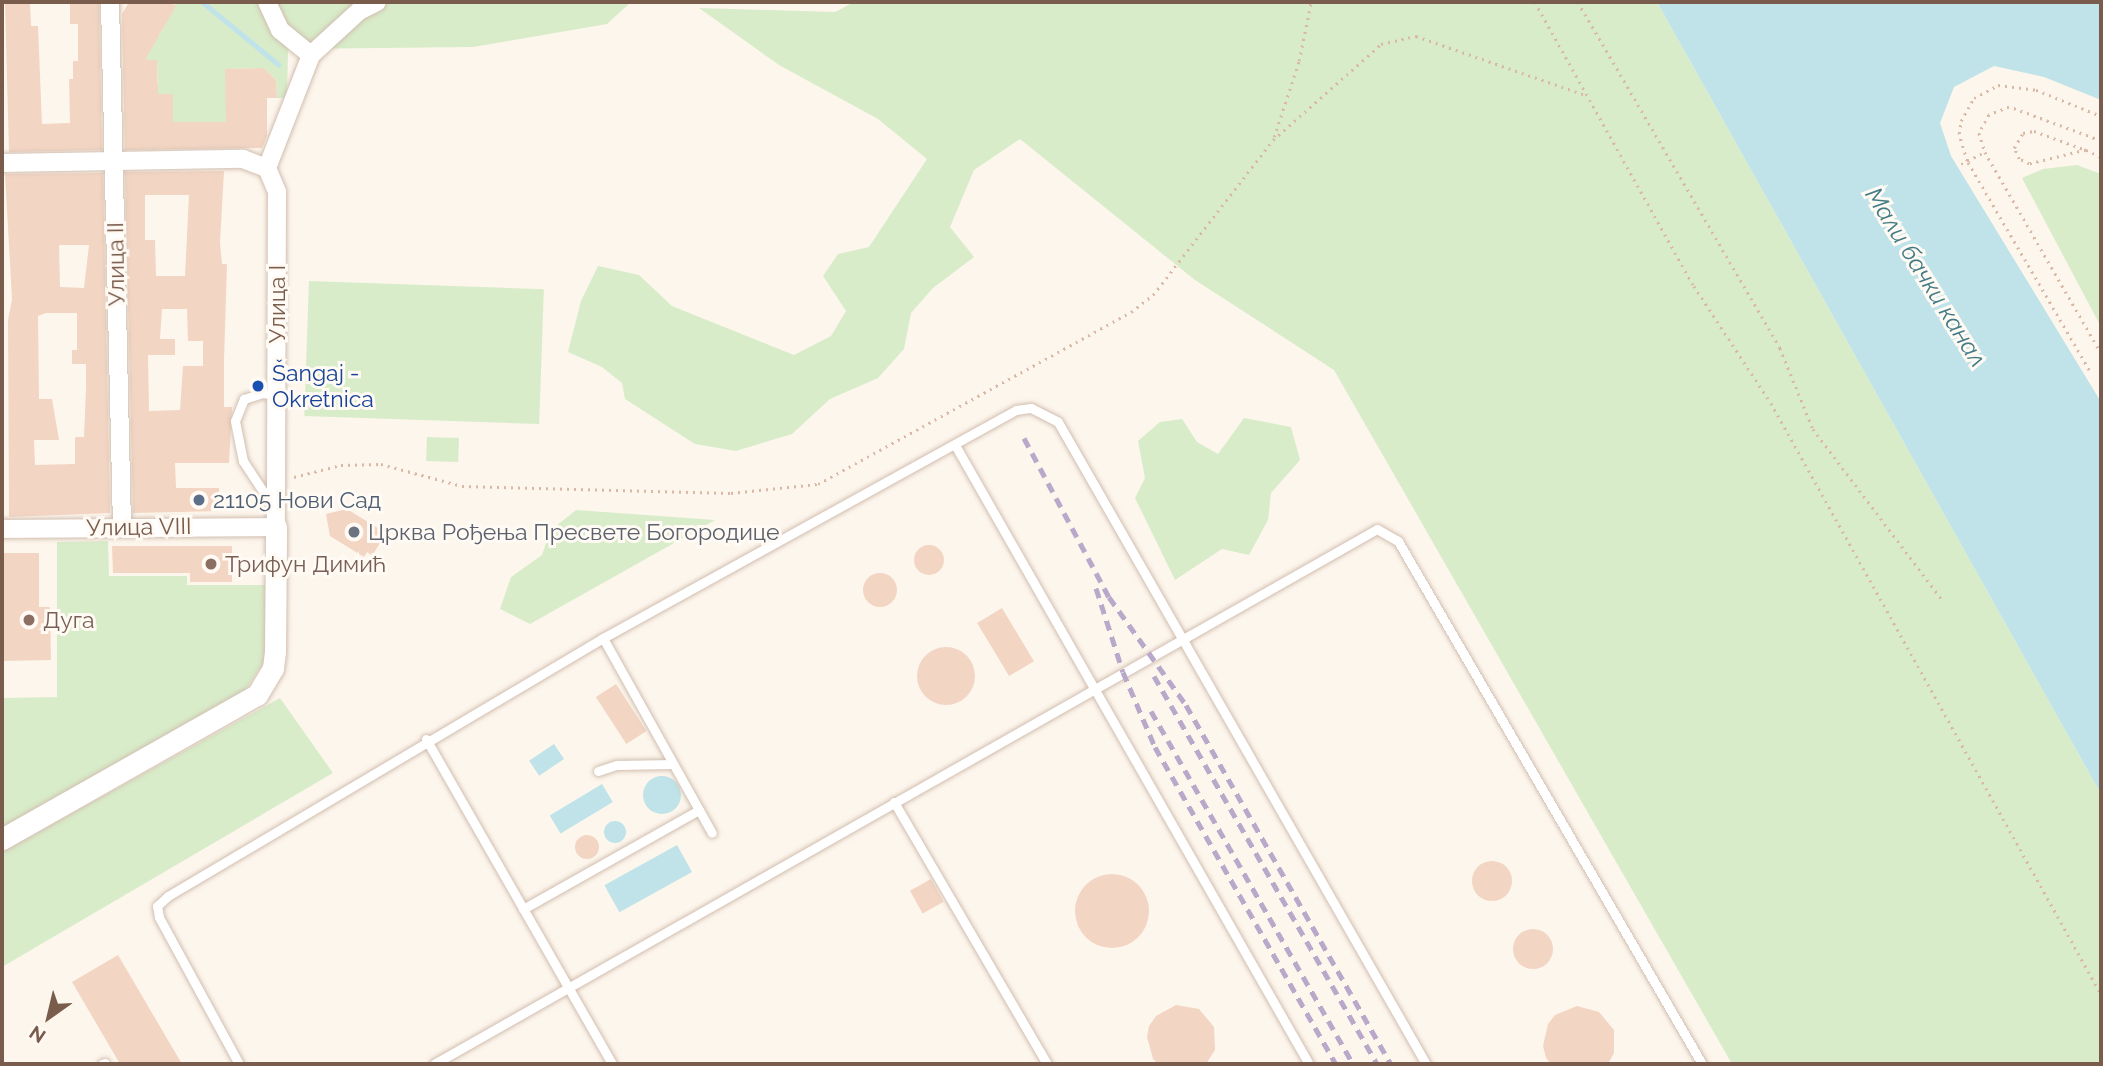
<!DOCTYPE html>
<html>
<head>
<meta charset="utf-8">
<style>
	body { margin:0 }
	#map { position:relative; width:2103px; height:1066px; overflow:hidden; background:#fdf6ec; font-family:Raleway,sans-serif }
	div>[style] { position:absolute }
	.green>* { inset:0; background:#d8ecc9; transform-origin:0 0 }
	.water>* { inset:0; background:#bfe3e8; transform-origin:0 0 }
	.round { border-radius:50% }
	.stream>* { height:5px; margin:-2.5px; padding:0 2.5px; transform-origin:2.5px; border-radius:2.5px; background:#bfe3e8 }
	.building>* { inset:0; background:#f3d5c3; transform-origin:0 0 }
	.path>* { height:2.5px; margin-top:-1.25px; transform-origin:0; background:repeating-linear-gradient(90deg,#d9b8a5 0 2px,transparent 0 7px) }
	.roads { filter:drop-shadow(0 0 2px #d1beb0) drop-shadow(0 0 2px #d1beb0) }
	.service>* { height:9px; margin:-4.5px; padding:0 4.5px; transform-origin:4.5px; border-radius:4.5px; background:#fff }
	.minor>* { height:18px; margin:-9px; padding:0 9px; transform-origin:9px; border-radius:9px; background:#fff }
	.tertiary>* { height:21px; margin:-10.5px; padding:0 10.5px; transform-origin:10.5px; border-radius:10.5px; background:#fff }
	.rail>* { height:5px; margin-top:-2.5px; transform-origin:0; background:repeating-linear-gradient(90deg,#b9a8c9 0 10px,transparent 0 17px) }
	.dots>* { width:19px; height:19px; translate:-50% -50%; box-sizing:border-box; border:4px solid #fffaf3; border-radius:50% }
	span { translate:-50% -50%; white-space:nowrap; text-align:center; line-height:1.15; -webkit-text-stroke:6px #fffaf3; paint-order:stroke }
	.street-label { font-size:23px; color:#7a5c4d }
	.transit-label { font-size:23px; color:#164399 }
	.left { translate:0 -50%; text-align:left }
	.service-label { font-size:23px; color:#4e5e75 }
	.worship-label { font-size:23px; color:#5b616d }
	.education-label { font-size:23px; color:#785e54 }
	.water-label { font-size:24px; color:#437c86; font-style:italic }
	.frame { position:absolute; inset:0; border:4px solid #7a5c4d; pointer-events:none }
	.north { position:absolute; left:14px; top:982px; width:70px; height:70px; -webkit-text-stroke:5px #fffaf3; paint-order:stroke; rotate:214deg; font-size:19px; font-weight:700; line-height:28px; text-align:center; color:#7a5c4d }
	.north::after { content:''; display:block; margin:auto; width:24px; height:32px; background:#7a5c4d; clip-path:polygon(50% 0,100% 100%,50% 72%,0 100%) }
</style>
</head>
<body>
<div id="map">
	<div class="green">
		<div style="clip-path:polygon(176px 2px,631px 2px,607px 24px,473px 47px,288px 49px,287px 98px,277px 98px,276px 80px,264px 68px,226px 69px,226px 122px,174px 123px,164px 117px,173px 116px,173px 95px,142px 95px,142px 84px,158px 84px,157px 60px,138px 60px,141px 26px,159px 36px)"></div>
		<div style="clip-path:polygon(854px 2px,1657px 2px,2101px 794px,2101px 1064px,1732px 1064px,1334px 370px,1195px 280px,1020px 139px,974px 170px,950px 227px,974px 257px,933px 288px,911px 313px,904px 349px,878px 378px,830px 399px,792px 434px,736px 451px,695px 444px,625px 399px,622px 383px,602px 367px,568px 352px,581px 301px,598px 266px,639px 275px,672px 306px,794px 355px,831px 336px,846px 311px,823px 276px,838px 254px,869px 247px,927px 159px,878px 119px,779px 65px,699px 8px,835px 12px)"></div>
		<div style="clip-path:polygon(2077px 165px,2101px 174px,2100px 325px,2022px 178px,2043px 169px)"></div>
		<div style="left:309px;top:281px;width:235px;height:135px;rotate:2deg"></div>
		<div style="clip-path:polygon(1244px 418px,1291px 427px,1300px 460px,1271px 493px,1268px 520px,1249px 555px,1222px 549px,1175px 580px,1135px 498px,1145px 478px,1138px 441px,1160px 422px,1182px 419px,1197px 442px,1218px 454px)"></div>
		<div style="left:427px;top:437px;width:32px;height:24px;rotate:2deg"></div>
		<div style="clip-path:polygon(576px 510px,715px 520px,530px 624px,500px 609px,511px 577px,542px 555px,550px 531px)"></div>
		<div style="clip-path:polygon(108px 541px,109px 576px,187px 576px,187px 585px,268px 585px,268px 656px,244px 692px,2px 831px,2px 698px,57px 697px,57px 542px)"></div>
		<div style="clip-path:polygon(280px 698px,333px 773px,2px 967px,2px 852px)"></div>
	</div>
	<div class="water">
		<div style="clip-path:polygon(1657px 2px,2101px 2px,2101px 100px,2044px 77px,1994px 66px,1954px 87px,1940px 123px,1951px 156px,2101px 402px,2101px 794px)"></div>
		<div style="left:554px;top:744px;width:18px;height:30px;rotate:56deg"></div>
		<div class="round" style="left:643px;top:776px;width:38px;height:38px"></div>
		<div style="left:602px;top:784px;width:21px;height:61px;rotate:59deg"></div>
		<div class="round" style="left:604px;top:821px;width:22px;height:22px"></div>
		<div style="left:677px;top:845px;width:31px;height:83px;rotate:61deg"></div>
	</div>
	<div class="stream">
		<div style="left:202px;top:2px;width:99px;rotate:39.3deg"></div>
	</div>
	<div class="building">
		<div style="clip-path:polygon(70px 2px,99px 2px,102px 150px,9px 152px,5px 3px,30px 3px,31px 26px,38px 26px,42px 124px,70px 123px,69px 79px,73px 79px,73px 61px,78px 61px,78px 24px,70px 24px)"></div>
		<div style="clip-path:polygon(129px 2px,170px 2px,176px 6px,145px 60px,157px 60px,158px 94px,173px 94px,173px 122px,226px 122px,225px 69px,264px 68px,276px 80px,277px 98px,267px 98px,267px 136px,262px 148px,125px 150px,122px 14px)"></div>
		<div style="clip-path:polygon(evenodd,224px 171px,220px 243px,222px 264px,227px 264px,224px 361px,224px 407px,232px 407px,229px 463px,175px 463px,176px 488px,219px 488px,220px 511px,133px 513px,125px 172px,224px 171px,145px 195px,189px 195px,185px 276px,156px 276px,155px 240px,145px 240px,145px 195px,224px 171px,162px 309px,187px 309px,188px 341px,203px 341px,203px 366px,183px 366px,180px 410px,149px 411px,148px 355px,175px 355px,175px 339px,160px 339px,162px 309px)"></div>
		<div style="clip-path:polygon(evenodd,103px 173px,110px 513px,9px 517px,8px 320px,12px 299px,5px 174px,103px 173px,59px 245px,89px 245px,84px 288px,60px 287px,59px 245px,103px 173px,46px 313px,77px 313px,77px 350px,72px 350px,72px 364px,86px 364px,86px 389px,84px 437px,75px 437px,75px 464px,35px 465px,34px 440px,59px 440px,52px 399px,39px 399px,38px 316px,46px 313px)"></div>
		<div style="clip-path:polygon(347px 509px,381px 530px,378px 535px,383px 538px,372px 556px,367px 552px,364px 557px,330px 536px,326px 514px)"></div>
		<div class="round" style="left:914px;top:545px;width:30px;height:30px"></div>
		<div style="clip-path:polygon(112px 546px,232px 546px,232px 582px,190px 582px,190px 573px,113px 573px)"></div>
		<div style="clip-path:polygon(2px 553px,39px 553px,39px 607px,50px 607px,51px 660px,2px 661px)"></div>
		<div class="round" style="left:863px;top:573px;width:34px;height:34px"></div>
		<div style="left:1002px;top:608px;width:62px;height:29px;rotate:59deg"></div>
		<div class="round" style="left:917px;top:647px;width:58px;height:58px"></div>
		<div style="left:616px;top:684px;width:56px;height:24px;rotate:57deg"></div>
		<div class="round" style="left:575px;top:835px;width:24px;height:24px"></div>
		<div class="round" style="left:1472px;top:861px;width:40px;height:40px"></div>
		<div class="round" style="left:1075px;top:874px;width:74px;height:74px"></div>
		<div style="left:931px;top:879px;width:26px;height:24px;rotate:61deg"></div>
		<div class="round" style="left:1513px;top:929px;width:40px;height:40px"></div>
		<div style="clip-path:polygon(118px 955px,182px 1064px,120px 1064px,72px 982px)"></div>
		<div style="clip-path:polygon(1176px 1005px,1199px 1009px,1214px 1027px,1215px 1050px,1206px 1064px,1158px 1064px,1153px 1059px,1147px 1037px,1149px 1026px,1156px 1016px)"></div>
		<div style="clip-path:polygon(1577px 1006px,1599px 1012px,1614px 1030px,1614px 1053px,1608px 1064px,1551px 1064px,1546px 1058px,1543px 1046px,1548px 1024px,1555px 1015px)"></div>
	</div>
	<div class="path">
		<div style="left:1535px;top:2px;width:325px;rotate:60.8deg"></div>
		<div style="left:1694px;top:286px;width:140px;rotate:56.7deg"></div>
		<div style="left:1771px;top:403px;width:677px;rotate:60.82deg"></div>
		<div style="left:1578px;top:2px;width:401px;rotate:59.7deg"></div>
		<div style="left:1780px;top:348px;width:87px;rotate:67.8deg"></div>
		<div style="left:1813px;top:429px;width:212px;rotate:52.9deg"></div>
		<div style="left:1274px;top:137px;width:80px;rotate:-71.8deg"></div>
		<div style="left:1299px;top:61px;width:60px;rotate:-78.5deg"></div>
		<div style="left:2101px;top:141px;width:98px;rotate:-159.7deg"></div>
		<div style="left:2009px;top:107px;width:22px;rotate:158deg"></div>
		<div style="left:1989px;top:115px;width:21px;rotate:119deg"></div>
		<div style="left:1979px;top:133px;width:20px;rotate:72deg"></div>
		<div style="left:1985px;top:152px;width:232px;rotate:60deg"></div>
		<div style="left:2086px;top:150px;width:59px;rotate:166.2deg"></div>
		<div style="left:2029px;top:164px;width:11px;rotate:-153deg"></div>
		<div style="left:2019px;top:159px;width:12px;rotate:-114deg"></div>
		<div style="left:2014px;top:148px;width:17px;rotate:-59deg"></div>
		<div style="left:2023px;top:133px;width:11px;rotate:-10deg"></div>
		<div style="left:2034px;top:131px;width:55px;rotate:20.1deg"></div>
		<div style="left:2086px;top:150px;width:17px;rotate:25deg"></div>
		<div style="left:1961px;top:164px;width:27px;rotate:-27deg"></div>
		<div style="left:2089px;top:370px;width:242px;rotate:-120.3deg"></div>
		<div style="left:1967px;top:161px;width:28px;rotate:-107deg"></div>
		<div style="left:1959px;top:134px;width:13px;rotate:-81deg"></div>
		<div style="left:1961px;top:121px;width:26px;rotate:-61deg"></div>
		<div style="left:1974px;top:98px;width:27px;rotate:-28deg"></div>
		<div style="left:1998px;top:85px;width:38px;rotate:7deg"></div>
		<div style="left:2036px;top:90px;width:70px;rotate:21.8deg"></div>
		<div style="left:294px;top:477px;width:49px;rotate:-14.3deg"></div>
		<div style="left:341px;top:465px;width:40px;rotate:-1.4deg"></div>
		<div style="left:381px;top:464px;width:84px;rotate:15.2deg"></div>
		<div style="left:462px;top:486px;width:269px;rotate:1.5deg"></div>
		<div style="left:731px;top:493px;width:87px;rotate:-5.9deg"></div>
		<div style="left:818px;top:484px;width:357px;rotate:-28.8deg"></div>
		<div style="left:1131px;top:312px;width:28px;rotate:-38deg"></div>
		<div style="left:1153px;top:295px;width:196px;rotate:-52.3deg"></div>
		<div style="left:1273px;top:140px;width:144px;rotate:-41.6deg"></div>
		<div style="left:1381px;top:44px;width:36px;rotate:-13deg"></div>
		<div style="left:1416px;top:36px;width:179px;rotate:19.2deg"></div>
	</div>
	<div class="roads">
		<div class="service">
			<div style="left:955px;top:445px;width:713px;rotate:60.24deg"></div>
			<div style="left:274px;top:508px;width:56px;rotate:-123.4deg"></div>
			<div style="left:243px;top:461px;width:41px;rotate:-101.3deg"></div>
			<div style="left:235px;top:421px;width:24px;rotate:-68deg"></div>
			<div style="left:244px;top:399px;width:19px;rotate:-18deg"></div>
			<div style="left:262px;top:393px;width:15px;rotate:8deg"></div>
			<div style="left:603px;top:638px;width:223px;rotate:60.8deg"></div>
			<div style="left:426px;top:739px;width:374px;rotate:60.2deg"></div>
			<div style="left:598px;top:771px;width:20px;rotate:-18deg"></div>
			<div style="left:617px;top:765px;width:56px;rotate:-1deg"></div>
			<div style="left:894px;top:802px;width:303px;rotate:59.7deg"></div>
			<div style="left:523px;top:909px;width:202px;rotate:-29.4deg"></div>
			<div style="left:102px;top:1064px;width:3px;rotate:-18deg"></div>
			<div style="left:239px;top:1064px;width:167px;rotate:-118.6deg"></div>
			<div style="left:159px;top:917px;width:11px;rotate:-100deg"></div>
			<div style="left:157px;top:906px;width:15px;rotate:-42deg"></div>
			<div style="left:168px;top:896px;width:506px;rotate:-30.67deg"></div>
			<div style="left:603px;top:638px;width:472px;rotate:-28.9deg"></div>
			<div style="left:1016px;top:410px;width:15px;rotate:-8deg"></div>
			<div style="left:1031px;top:408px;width:30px;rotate:27deg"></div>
			<div style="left:1058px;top:422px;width:740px;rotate:60.18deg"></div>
			<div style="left:434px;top:1064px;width:1084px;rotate:-29.57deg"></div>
			<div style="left:1377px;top:529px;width:24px;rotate:30deg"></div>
			<div style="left:1398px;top:541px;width:605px;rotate:59.83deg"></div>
		</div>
		<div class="minor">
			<div style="left:110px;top:2px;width:525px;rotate:88.69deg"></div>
			<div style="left:267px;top:2px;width:31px;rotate:65deg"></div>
			<div style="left:280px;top:30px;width:40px;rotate:39deg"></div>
			<div style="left:2px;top:163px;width:241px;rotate:-1deg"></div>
			<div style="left:243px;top:159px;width:26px;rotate:21deg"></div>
			<div style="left:267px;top:168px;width:26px;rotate:67deg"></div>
			<div style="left:277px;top:192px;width:335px;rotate:90.2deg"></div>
			<div style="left:276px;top:527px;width:274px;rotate:179.6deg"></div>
			<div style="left:267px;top:168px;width:121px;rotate:-68.7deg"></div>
			<div style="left:311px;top:55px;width:65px;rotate:-42.5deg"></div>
			<div style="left:359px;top:11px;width:20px;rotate:-27deg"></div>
		</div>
		<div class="tertiary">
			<div style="left:2px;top:839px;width:293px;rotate:-29.5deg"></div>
			<div style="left:257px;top:695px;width:31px;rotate:-59deg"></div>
			<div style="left:273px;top:668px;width:16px;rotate:-83deg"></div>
			<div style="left:275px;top:652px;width:125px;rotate:-89.5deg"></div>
		</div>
	</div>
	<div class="rail">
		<div style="left:1024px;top:438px;width:180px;rotate:61.9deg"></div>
		<div style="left:1109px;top:597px;width:133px;rotate:54.5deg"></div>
		<div style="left:1186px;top:705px;width:413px;rotate:60.3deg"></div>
		<div style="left:1096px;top:588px;width:88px;rotate:72.2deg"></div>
		<div style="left:1123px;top:672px;width:82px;rotate:66.9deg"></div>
		<div style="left:1155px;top:747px;width:365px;rotate:60.3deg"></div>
		<div style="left:1154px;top:676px;width:448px;rotate:60.1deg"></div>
		<div style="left:1151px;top:711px;width:407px;rotate:60.2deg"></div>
	</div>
	<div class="dots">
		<div style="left:258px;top:386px;background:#1a4fb4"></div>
		<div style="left:199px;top:500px;background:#5c6f8a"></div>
		<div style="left:354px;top:532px;background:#6b7280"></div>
		<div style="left:211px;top:564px;background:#8d6e63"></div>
		<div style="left:29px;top:620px;background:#8d6e63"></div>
	</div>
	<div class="street-label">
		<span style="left:116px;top:264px;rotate:-91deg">Улица II</span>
		<span style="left:277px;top:304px;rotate:-90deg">Улица I</span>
		<span style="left:139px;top:527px;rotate:-1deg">Улица VIII</span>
	</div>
	<div class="transit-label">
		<span class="left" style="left:272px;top:386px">Šangaj -<br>Okretnica</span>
	</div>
	<div class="service-label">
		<span class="left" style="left:213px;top:500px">21105 Нови Сад</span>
	</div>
	<div class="worship-label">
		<span class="left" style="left:368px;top:532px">Црква Рођења Пресвете Богородице</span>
	</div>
	<div class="education-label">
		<span class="left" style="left:225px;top:564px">Трифун Димић</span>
		<span class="left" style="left:43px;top:620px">Дуга</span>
	</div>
	<div class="water-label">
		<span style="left:1926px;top:277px;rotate:58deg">Мали бачки канал</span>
	</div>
	<div class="frame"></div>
	<div class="north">N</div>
</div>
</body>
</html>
